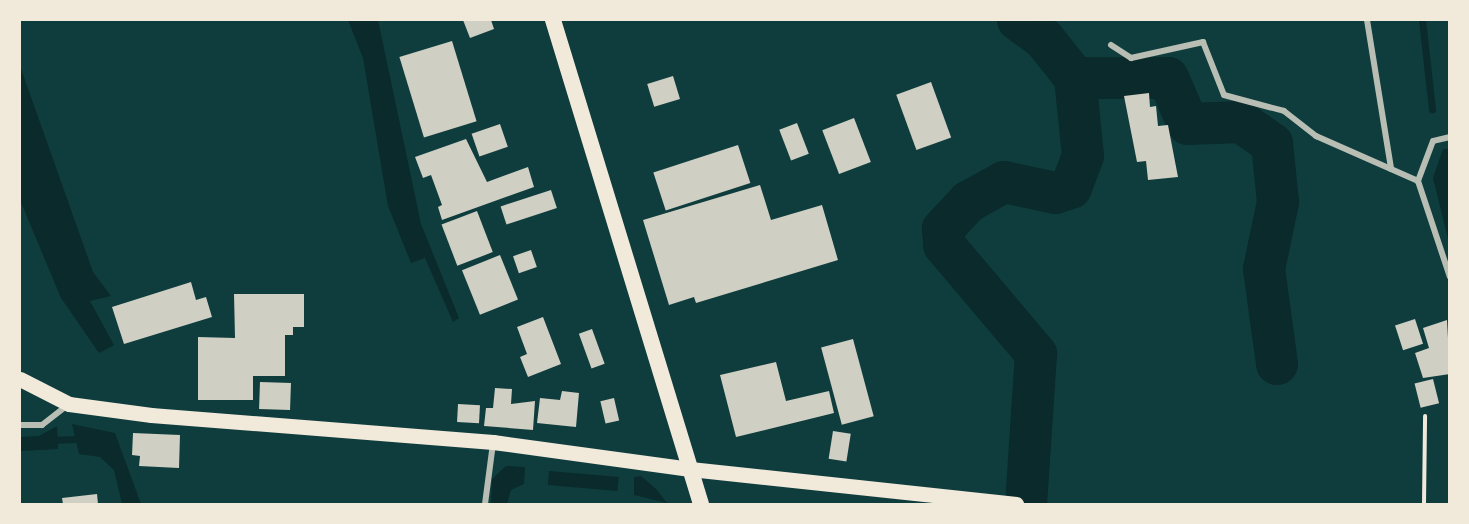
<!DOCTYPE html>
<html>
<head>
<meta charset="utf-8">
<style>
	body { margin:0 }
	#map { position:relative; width:1469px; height:524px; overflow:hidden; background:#0f3d3e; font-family:Signika,sans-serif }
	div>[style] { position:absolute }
	.water>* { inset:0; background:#0a2a2b; transform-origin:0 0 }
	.stream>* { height:7px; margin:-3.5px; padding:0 3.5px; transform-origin:3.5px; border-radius:3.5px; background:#0a2a2b }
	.river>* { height:42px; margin:-21px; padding:0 21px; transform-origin:21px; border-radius:21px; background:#0a2a2b }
	.building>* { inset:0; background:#cfcfc3; transform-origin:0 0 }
	.path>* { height:4px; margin:-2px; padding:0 2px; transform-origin:2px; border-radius:2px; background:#f1e9da }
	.minor>* { height:6px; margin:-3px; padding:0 3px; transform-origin:3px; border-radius:3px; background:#b8beb3 }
	.primary>* { height:15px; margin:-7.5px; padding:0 7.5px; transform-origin:7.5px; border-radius:7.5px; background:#f1e9da }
	.trunk>* { height:16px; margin:-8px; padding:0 8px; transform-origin:8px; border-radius:8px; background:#f1e9da }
	span { translate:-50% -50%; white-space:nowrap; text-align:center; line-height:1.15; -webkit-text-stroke:4.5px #f1e9da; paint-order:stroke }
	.frame { position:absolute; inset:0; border:21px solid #f1e9da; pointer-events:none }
</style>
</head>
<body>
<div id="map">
	<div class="water">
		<div style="clip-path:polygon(348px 20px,378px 20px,421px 224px,459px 318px,453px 322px,425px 258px,411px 263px,388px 206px,363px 58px)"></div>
		<div style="clip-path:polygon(20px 66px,93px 272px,111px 296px,90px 301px,114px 345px,99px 353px,61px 298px,20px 200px)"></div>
		<div style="clip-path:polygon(1443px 149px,1449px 149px,1449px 243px,1433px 178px)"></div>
		<div style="clip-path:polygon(72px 424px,115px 433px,141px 504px,122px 504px,114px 470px,100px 457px,79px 454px)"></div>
		<div style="clip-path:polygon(57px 426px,58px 449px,20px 451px,20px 437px,39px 436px)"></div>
		<div style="clip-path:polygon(506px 466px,525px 467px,524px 484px,511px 490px,507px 504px,491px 504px,492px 479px)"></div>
		<div style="left:549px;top:471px;width:70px;height:14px;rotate:5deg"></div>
		<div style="clip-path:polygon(641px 476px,657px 490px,667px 503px,634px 495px,634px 477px)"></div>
	</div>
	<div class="stream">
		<div style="left:1422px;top:20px;width:90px;rotate:83.6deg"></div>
		<div style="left:49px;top:440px;width:34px;rotate:-2deg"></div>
	</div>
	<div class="river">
		<div style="left:1018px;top:20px;width:32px;rotate:36deg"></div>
		<div style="left:1044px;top:39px;width:50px;rotate:51.5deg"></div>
		<div style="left:1075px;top:78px;width:78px;rotate:84.1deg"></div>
		<div style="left:1083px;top:156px;width:34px;rotate:111deg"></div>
		<div style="left:1071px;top:188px;width:17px;rotate:163deg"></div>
		<div style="left:1055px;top:193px;width:52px;rotate:-167.8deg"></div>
		<div style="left:1004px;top:182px;width:41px;rotate:150.9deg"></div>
		<div style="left:968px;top:202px;width:37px;rotate:133deg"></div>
		<div style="left:943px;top:229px;width:16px;rotate:86deg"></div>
		<div style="left:944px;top:245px;width:143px;rotate:49.8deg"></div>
		<div style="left:1036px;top:354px;width:150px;rotate:93.8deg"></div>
		<div style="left:1075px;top:78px;width:93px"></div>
		<div style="left:1168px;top:78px;width:50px;rotate:66.5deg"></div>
		<div style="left:1188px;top:124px;width:53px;rotate:-2.2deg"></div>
		<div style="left:1241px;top:122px;width:38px;rotate:35deg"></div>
		<div style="left:1272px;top:144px;width:58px;rotate:84.1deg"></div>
		<div style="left:1278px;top:202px;width:68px;rotate:101.8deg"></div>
		<div style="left:1264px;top:269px;width:96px;rotate:82.2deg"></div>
	</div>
	<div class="building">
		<div style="clip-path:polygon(463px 20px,491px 20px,494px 29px,470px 38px)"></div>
		<div style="left:452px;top:41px;width:84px;height:55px;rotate:73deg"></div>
		<div style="left:673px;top:76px;width:24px;height:27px;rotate:73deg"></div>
		<div style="left:931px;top:82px;width:59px;height:37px;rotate:70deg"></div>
		<div style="clip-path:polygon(1149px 93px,1150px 107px,1156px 106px,1158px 126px,1168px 125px,1178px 177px,1148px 180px,1146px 161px,1137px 162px,1124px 96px)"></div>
		<div style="left:854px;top:118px;width:47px;height:34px;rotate:69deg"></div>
		<div style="left:797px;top:123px;width:33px;height:19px;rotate:69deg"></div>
		<div style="left:500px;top:124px;width:24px;height:30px;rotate:71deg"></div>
		<div style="clip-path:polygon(466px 139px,487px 182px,528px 167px,534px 187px,442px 220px,438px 207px,442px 205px,431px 175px,423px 178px,415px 157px)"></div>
		<div style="left:738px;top:145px;width:40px;height:89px;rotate:72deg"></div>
		<div style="clip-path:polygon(760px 185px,771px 220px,822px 205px,838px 260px,696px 303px,694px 297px,669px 305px,643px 220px)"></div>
		<div style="left:551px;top:190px;width:19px;height:53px;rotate:72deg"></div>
		<div style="left:477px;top:211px;width:44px;height:38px;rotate:69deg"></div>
		<div style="left:531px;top:250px;width:18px;height:19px;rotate:71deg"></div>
		<div style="left:500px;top:255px;width:48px;height:41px;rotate:68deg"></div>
		<div style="clip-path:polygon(191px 282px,196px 300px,206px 297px,212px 317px,124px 344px,112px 307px)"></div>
		<div style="clip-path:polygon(234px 294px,304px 294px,304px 327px,293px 327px,293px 335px,285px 335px,285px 376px,253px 376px,253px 400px,198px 400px,198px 337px,235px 338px)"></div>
		<div style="clip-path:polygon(543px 317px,561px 364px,528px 377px,520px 357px,527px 354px,517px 327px)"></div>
		<div style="left:1415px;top:319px;width:26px;height:21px;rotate:72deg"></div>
		<div style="clip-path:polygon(1447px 320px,1450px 374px,1423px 378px,1415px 353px,1429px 348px,1423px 328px)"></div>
		<div style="left:592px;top:329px;width:37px;height:14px;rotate:70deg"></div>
		<div style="left:853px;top:339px;width:80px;height:33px;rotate:75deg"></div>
		<div style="clip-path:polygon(776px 362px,786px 401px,829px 391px,834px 413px,736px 437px,720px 375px)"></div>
		<div style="left:1433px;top:379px;width:25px;height:19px;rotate:76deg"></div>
		<div style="left:260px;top:382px;width:31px;height:27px;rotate:2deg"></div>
		<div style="clip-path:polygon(495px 388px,512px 389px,511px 404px,535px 401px,533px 430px,484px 426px,486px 408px,493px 408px)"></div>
		<div style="clip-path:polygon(562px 391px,579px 393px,576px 427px,537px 423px,540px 398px,560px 400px)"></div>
		<div style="left:614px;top:398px;width:23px;height:14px;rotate:77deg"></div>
		<div style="left:458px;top:404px;width:22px;height:18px;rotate:3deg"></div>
		<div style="left:833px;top:431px;width:18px;height:28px;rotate:9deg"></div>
		<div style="clip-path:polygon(133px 433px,180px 435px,179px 468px,139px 466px,140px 456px,132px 455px)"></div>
		<div style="clip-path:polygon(97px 494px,98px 504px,63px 504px,62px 498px)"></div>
	</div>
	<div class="path">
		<div style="left:1424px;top:504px;width:88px;rotate:-89.3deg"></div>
	</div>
	<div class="minor">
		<div style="left:1367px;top:20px;width:151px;rotate:80.8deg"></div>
		<div style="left:1111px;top:45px;width:24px;rotate:33deg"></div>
		<div style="left:1131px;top:58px;width:74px;rotate:-12.5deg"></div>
		<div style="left:1203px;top:42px;width:57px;rotate:68.4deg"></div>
		<div style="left:1224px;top:95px;width:62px;rotate:14.9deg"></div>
		<div style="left:1284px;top:111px;width:41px;rotate:38deg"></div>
		<div style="left:1316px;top:136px;width:111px;rotate:23.8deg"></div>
		<div style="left:1450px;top:137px;width:17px;rotate:167deg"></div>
		<div style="left:1433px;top:141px;width:43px;rotate:110.6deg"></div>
		<div style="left:1418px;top:181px;width:101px;rotate:71.6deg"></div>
		<div style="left:20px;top:425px;width:22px"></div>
		<div style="left:42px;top:425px;width:34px;rotate:-38deg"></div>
		<div style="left:485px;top:504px;width:62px;rotate:-82.5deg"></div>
	</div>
	<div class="primary">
		<div style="left:20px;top:379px;width:55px;rotate:27deg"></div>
		<div style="left:69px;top:404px;width:83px;rotate:7.6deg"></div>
		<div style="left:151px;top:415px;width:343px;rotate:4.5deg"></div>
		<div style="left:493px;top:442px;width:199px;rotate:7.8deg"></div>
		<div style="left:690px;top:469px;width:328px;rotate:6.1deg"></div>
	</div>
	<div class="trunk">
		<div style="left:553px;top:20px;width:506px;rotate:73deg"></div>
	</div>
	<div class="frame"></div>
</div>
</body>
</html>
